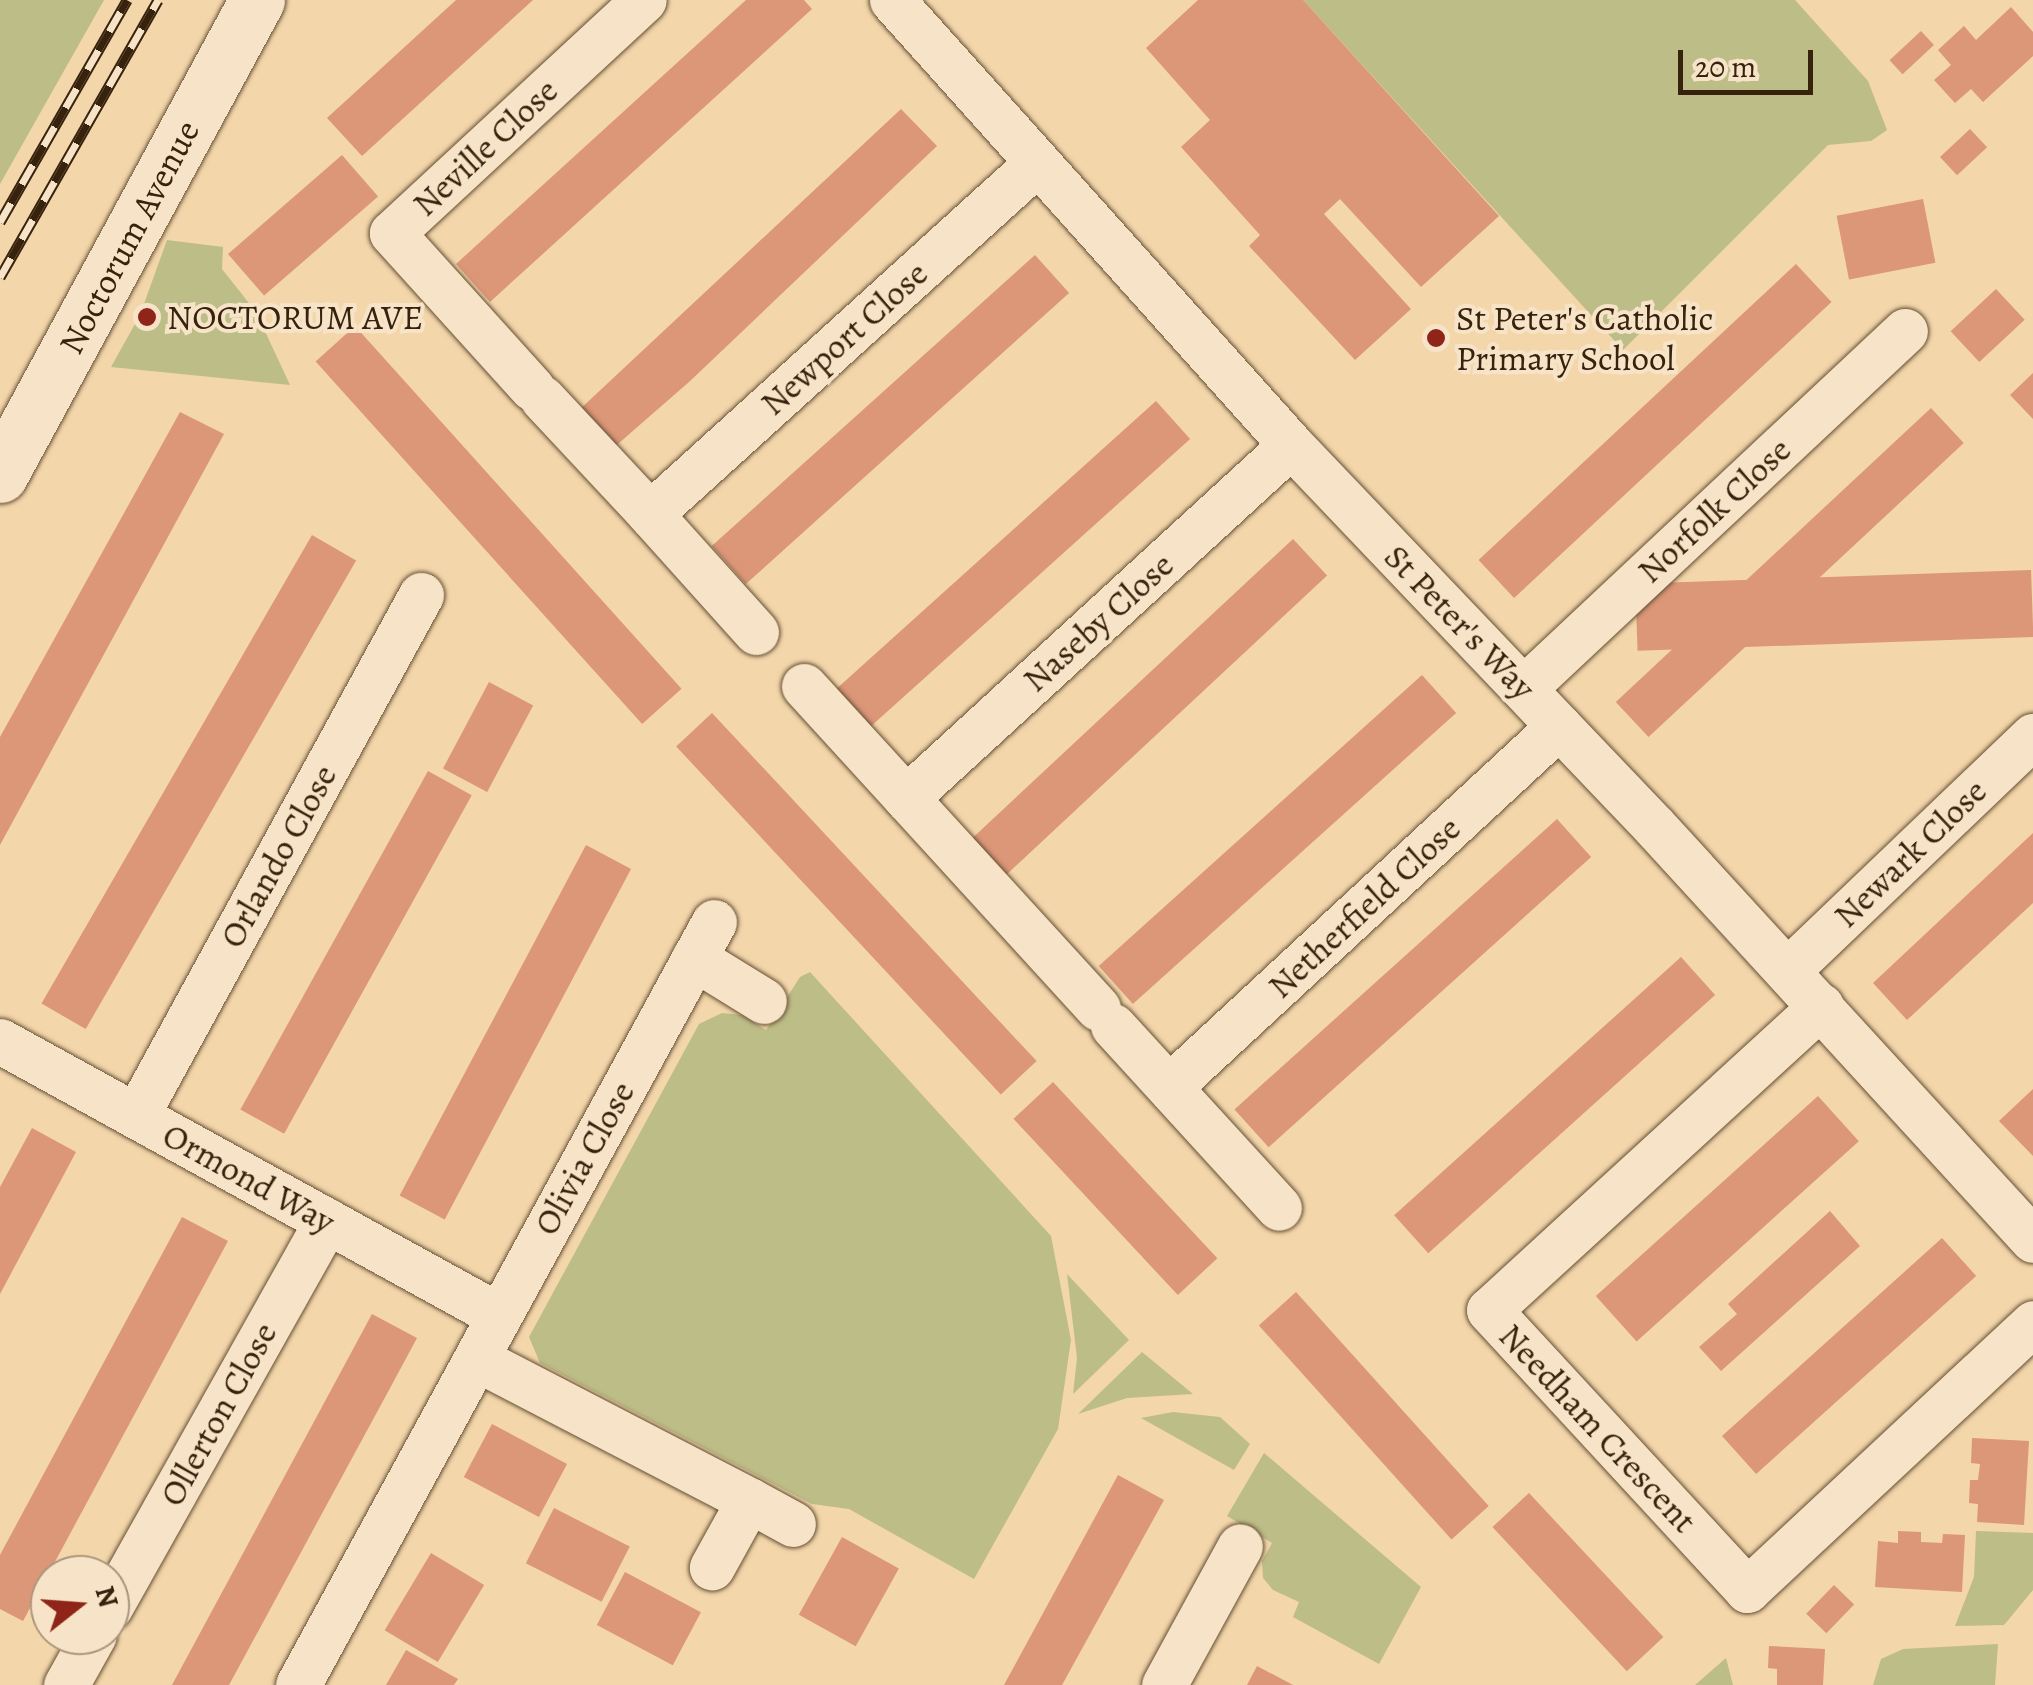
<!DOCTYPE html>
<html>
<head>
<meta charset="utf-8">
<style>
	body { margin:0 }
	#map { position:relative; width:2033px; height:1685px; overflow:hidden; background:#f3d6aa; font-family:Alegreya,serif }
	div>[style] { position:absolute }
	.green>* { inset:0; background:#bdbd87 }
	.building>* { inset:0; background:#dc9678; transform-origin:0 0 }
	.roads { filter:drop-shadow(0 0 2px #654f34) drop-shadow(0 0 2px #654f34) }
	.minor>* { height:45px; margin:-22.5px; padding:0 22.5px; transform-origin:22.5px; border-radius:22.5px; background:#f7e4c8 }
	.tertiary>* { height:55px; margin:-27.5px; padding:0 27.5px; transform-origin:27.5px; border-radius:27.5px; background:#f7e4c8 }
	.rail>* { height:11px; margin-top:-5.5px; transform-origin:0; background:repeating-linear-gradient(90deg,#f7e4c8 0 22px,#36220d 0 44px); box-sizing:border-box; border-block:2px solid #36220d }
	.dots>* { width:28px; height:28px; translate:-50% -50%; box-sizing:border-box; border:5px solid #f7e4c8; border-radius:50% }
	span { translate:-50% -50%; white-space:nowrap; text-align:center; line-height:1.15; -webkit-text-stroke:8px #f7e4c8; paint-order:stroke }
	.street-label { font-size:35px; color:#36220d }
	.poi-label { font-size:35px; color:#36220d }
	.left { translate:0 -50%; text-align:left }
	.north { position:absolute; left:30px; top:1555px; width:100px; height:100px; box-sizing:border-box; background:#f7e4c8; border:2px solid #aa967d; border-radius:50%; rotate:73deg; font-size:28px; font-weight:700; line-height:40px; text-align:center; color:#36220d }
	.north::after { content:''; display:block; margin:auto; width:35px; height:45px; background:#8f2418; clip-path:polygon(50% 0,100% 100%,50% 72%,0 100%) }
	.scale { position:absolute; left:1678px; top:50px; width:135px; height:45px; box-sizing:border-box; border:5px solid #36220d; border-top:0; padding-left:12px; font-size:30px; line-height:35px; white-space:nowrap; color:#36220d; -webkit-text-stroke:8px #f7e4c8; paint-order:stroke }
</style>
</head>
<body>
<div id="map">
	<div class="green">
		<div style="clip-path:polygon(0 0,104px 0,0 184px)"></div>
		<div style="clip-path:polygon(1303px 0,1795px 0,1868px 81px,1887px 130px,1871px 141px,1828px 145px,1623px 350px)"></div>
		<div style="clip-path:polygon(167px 240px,223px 247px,222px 269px,256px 312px,290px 385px,111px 367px,140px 315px)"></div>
		<div style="clip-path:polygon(810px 972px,1051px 1236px,1071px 1340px,1058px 1429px,974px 1579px,849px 1509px,812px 1504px,540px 1363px,529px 1337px,699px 1024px,722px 1013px,742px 1015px,766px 1030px,800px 977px)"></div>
		<div style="clip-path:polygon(1067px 1274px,1129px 1340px,1073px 1394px,1077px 1358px)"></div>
		<div style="clip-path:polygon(1142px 1352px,1193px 1394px,1127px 1398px,1078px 1414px)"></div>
		<div style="clip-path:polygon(1173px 1412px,1220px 1417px,1250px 1444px,1234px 1470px,1141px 1418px)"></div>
		<div style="clip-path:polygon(1264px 1453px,1421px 1587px,1379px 1664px,1293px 1617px,1299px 1602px,1273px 1590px,1263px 1578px,1262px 1561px,1272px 1543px,1227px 1516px)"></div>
		<div style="clip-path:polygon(1976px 1531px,2033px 1533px,2033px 1590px,2004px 1625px,1955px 1626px,1974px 1577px)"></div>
		<div style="clip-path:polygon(1998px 1644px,1995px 1685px,1873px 1685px,1881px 1659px,1903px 1649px)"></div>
		<div style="clip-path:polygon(1726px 1658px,1733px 1685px,1695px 1685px)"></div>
	</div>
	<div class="building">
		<div style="clip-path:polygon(456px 0,533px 0,362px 156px,327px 118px)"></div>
		<div style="clip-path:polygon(746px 0,804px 0,812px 9px,490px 302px,456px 264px)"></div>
		<div style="clip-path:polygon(1198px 0,1303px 0,1499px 216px,1421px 287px,1340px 199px,1324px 214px,1411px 309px,1355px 360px,1249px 246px,1260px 235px,1181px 147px,1210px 120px,1146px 48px)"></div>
		<div style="clip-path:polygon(2011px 7px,2033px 32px,2033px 56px,1983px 102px,1971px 89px,1955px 103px,1934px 80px,1951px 65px,1938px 50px,1964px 26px,1976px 40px)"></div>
		<div style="left:1921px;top:31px;width:19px;height:43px;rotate:47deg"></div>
		<div style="clip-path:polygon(901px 109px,937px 146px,689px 382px,611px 450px,578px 411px)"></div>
		<div style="left:1970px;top:129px;width:25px;height:41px;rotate:47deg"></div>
		<div style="left:342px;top:155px;width:55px;height:151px;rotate:49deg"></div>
		<div style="left:1923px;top:199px;width:65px;height:88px;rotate:79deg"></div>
		<div style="left:1035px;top:255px;width:51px;height:435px;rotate:48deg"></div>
		<div style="left:1796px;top:264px;width:52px;height:434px;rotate:47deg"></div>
		<div style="left:1996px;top:289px;width:42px;height:62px;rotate:47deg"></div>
		<div style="left:355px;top:326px;width:488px;height:53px;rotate:48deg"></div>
		<div style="clip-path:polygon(2033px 373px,2033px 419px,2010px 395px)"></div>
		<div style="left:1156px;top:401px;width:51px;height:434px;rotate:48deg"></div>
		<div style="left:1931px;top:408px;width:48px;height:431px;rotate:47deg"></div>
		<div style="clip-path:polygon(180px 412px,224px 434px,0 845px,0 737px)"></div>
		<div style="left:312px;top:535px;width:51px;height:541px;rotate:30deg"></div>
		<div style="left:1293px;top:539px;width:50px;height:443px;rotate:47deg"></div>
		<div style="left:2031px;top:570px;width:67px;height:396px;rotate:88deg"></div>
		<div style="left:1422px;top:675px;width:51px;height:435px;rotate:48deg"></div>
		<div style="left:489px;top:682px;width:50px;height:98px;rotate:28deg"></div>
		<div style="left:712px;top:713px;width:476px;height:49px;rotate:47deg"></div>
		<div style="left:428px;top:771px;width:50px;height:387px;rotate:29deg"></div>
		<div style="left:1557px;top:819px;width:51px;height:434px;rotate:48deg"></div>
		<div style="clip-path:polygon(2033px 833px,2033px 903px,1907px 1020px,1873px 983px)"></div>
		<div style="left:586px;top:845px;width:51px;height:397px;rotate:28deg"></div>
		<div style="left:1681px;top:957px;width:51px;height:386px;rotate:48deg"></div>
		<div style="left:1053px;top:1082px;width:241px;height:54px;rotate:47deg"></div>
		<div style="clip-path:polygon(2033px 1089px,2033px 1156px,1999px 1121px)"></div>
		<div style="left:1818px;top:1096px;width:61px;height:299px;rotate:48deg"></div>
		<div style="clip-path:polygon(32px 1128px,76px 1152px,0 1294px,0 1187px)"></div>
		<div style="clip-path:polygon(1830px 1211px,1860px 1246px,1721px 1371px,1699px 1347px,1737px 1314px,1728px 1304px)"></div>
		<div style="clip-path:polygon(182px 1217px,228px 1241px,23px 1621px,0 1609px,0 1555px)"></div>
		<div style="left:1942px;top:1238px;width:51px;height:296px;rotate:48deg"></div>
		<div style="left:1296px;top:1292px;width:288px;height:50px;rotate:48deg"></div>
		<div style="clip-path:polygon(372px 1314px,417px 1338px,389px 1390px,229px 1685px,172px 1685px)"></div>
		<div style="left:492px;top:1424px;width:85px;height:60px;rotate:28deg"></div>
		<div style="clip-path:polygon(1972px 1438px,2029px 1441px,2024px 1525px,1977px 1522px,1978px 1504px,1969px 1503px,1970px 1480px,1978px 1480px,1980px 1464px,1971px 1463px)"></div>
		<div style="clip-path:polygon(1118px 1475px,1164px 1500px,1062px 1685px,1004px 1685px)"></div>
		<div style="left:1529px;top:1493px;width:197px;height:50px;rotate:47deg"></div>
		<div style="left:554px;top:1508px;width:85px;height:62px;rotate:27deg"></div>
		<div style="clip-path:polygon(1898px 1531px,1921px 1532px,1921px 1542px,1942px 1543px,1943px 1534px,1965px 1535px,1962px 1592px,1875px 1587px,1878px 1541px,1898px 1543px)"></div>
		<div style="left:842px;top:1537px;width:65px;height:89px;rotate:29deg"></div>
		<div style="left:431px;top:1553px;width:62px;height:90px;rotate:31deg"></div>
		<div style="left:625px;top:1572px;width:86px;height:60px;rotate:28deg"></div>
		<div style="left:1834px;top:1585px;width:28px;height:40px;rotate:44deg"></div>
		<div style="clip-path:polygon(1769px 1646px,1825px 1649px,1823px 1685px,1777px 1685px,1777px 1669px,1768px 1668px)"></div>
		<div style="clip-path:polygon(406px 1650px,458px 1679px,454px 1685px,386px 1685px)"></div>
		<div style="clip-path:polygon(1257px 1666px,1293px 1685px,1247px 1685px)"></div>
	</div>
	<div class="roads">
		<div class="minor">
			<div style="left:892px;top:0;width:598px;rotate:48.12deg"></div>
			<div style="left:1291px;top:445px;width:526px;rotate:46.39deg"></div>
			<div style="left:1654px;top:826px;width:561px;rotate:47.53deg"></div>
			<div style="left:532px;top:388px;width:209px;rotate:-132.1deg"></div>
			<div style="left:392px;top:233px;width:343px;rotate:-42.8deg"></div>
			<div style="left:542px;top:398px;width:158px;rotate:47deg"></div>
			<div style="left:756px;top:632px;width:159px;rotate:-131.9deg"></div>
			<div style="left:650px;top:514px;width:522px;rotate:-42.21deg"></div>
			<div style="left:804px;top:686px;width:436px;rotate:47.6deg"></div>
			<div style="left:1524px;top:688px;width:522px;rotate:-43.14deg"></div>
			<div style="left:906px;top:798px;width:522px;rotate:-42.52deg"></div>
			<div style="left:694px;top:958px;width:82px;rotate:31.6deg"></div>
			<div style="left:1788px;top:970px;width:339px;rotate:-43.7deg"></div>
			<div style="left:1821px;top:1006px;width:450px;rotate:137.5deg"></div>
			<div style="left:1489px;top:1310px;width:381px;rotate:47.3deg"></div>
			<div style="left:1747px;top:1590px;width:391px;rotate:-43deg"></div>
			<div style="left:1113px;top:1026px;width:246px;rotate:47.6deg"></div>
			<div style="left:0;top:1041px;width:568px;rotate:28.82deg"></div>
			<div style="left:1169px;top:1087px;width:531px;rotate:-42.79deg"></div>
			<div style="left:136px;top:1116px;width:594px;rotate:-61.32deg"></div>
			<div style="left:477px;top:1359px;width:306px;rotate:27.4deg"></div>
			<div style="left:749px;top:1500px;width:77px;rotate:118.9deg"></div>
			<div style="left:749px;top:1500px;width:50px;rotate:28.6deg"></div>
			<div style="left:110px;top:1607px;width:443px;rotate:-60.7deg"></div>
			<div style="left:66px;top:1685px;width:57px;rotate:-60.8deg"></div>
			<div style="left:298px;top:1685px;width:869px;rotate:-61.4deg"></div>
			<div style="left:1164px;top:1685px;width:158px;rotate:-61.3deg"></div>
		</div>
		<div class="tertiary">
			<div style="left:0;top:475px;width:540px;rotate:-61.58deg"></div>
		</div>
	</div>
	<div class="rail">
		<div style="left:0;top:222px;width:256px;rotate:-60.2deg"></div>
		<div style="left:0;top:277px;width:319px;rotate:-60.3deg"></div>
	</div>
	<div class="dots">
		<div style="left:147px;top:317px;background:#8f2418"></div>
		<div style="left:1436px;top:338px;background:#8f2418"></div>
	</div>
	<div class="street-label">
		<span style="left:485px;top:147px;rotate:-43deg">Neville Close</span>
		<span style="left:129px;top:237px;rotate:-62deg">Noctorum Avenue</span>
		<span style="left:844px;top:338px;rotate:-42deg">Newport Close</span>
		<span style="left:1714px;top:510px;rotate:-43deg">Norfolk Close</span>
		<span style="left:1098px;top:622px;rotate:-42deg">Naseby Close</span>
		<span style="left:1460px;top:622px;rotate:46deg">St Peter's Way</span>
		<span style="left:1910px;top:853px;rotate:-44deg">Newark Close</span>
		<span style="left:278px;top:856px;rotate:-61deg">Orlando Close</span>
		<span style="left:1364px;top:907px;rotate:-43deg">Netherfield Close</span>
		<span style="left:584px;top:1158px;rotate:-61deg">Olivia Close</span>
		<span style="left:249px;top:1178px;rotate:29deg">Ormond Way</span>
		<span style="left:218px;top:1414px;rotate:-61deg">Ollerton Close</span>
		<span style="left:1598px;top:1428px;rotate:47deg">Needham Crescent</span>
	</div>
	<div class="poi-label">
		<span class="left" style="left:167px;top:317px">NOCTORUM AVE</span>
		<span class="left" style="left:1456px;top:338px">St Peter's Catholic<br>Primary School</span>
	</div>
	<div class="north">N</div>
	<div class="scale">20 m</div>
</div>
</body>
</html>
